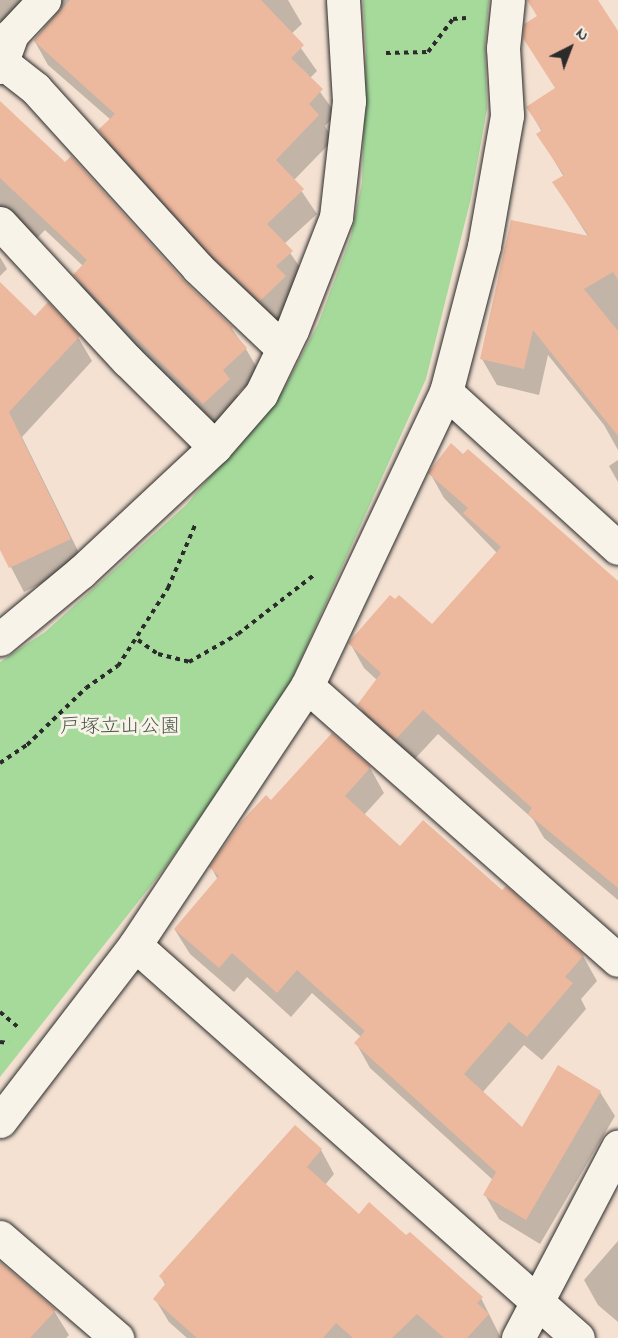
<!DOCTYPE html>
<html>
<head>
<meta charset="utf-8">
<style>
	body { margin:0 }
	#map { position:relative; width:618px; height:1338px; overflow:hidden; background:#f4e1d2; font-family:"Indie Flower","Klee One",sans-serif }
	div>[style] { position:absolute }
	.green>* { inset:0; background:#a6da9b }
	.shadow>* { inset:0; background:#0003 }
	.building>* { inset:0; background:#ecb89e }
	.path>* { height:4px; margin-top:-2px; transform-origin:0; background:repeating-linear-gradient(90deg,#2b2b2b 0 4.5px,transparent 0 9px) }
	.roads { filter:drop-shadow(0 0 2px #2b2b2b) drop-shadow(0 0 2px #2b2b2b) }
	.minor>* { height:33px; margin:-16.5px; padding:0 16.5px; transform-origin:16.5px; border-radius:16.5px; background:#f7f3e8 }
	span { translate:-50% -50%; white-space:nowrap; text-align:center; line-height:1.15; -webkit-text-stroke:6px #f7f3e8; paint-order:stroke }
	.park-label { font-size:20px; color:#4a5747 }
	.north { position:absolute; left:540px; top:18px; width:60px; height:60px; -webkit-text-stroke:4px #f7f3e8; paint-order:stroke; rotate:42deg; font-size:16px; font-weight:700; line-height:24px; text-align:center; color:#2b2b2b }
	.north::after { content:''; display:block; margin:auto; width:21px; height:27px; background:#2b2b2b; clip-path:polygon(50% 0,100% 100%,50% 72%,0 100%) }
</style>
</head>
<body>
<div id="map">
	<div class="green">
		<div style="clip-path:polygon(363px 0,489px 0,485px 44px,487px 109px,471px 198px,426px 379px,284px 697px,164px 869px,0 1077px,0 662px,45px 632px,186px 505px,284px 389px,318px 324px,351px 236px,362px 182px,366px 50px)"></div>
	</div>
	<div class="shadow">
		<div style="clip-path:polygon(0 0,288px 0,302px 24px,291px 34px,317px 71px,310px 78px,336px 114px,325px 126px,333px 140px,294px 180px,317px 214px,284px 244px,306px 276px,299px 302px,275px 325px,227px 280px,114px 155px,100px 130px,111px 120px,48px 65px,34px 40px,61px 8px,52px 6px,20px 38px,0 21px)"></div>
		<div style="clip-path:polygon(548px 0,596px 0,618px 35px,618px 450px,604px 425px,548px 355px,539px 395px,497px 385px,482px 359px,589px 238px,554px 183px,564px 177px,538px 134px,542px 132px,528px 108px,556px 89px,539px 17px)"></div>
		<div style="clip-path:polygon(0 105px,232px 329px,246px 349px,260px 373px,237px 394px,243px 404px,217px 427px,89px 299px,75px 275px,83px 266px,45px 230px,35px 240px,0 236px)"></div>
		<div style="clip-path:polygon(0 257px,7px 269px,0 276px)"></div>
		<div style="clip-path:polygon(0 284px,35px 318px,78px 337px,92px 361px,22px 437px,84px 563px,24px 592px,0 546px)"></div>
		<div style="clip-path:polygon(618px 460px,618px 482px,609px 466px)"></div>
		<div style="clip-path:polygon(430px 473px,618px 584px,618px 900px,544px 838px,533px 819px,438px 734px,411px 763px,373px 730px,359px 705px,377px 680px,364px 668px,350px 643px,433px 626px,497px 553px,444px 498px)"></div>
		<div style="clip-path:polygon(370px 768px,384px 793px,364px 815px,400px 848px,502px 893px,583px 956px,597px 981px,581px 999px,586px 1009px,542px 1060px,524px 1045px,482px 1093px,523px 1129px,600px 1092px,615px 1116px,540px 1244px,499px 1219px,485px 1195px,493px 1180px,370px 1068px,356px 1043px,361px 1037px,312px 993px,291px 1017px,247px 977px,234px 992px,190px 954px,175px 930px,218px 880px,211px 867px,271px 802px)"></div>
		<div style="clip-path:polygon(295px 1127px,321px 1150px,334px 1174px,325px 1185px,359px 1216px,407px 1238px,481px 1298px,501px 1338px,187px 1338px,169px 1322px,155px 1299px,166px 1286px,161px 1277px)"></div>
		<div style="clip-path:polygon(618px 1241px,618px 1322px,598px 1305px,584px 1280px)"></div>
		<div style="clip-path:polygon(0 1263px,54px 1311px,69px 1335px,66px 1338px,0 1338px)"></div>
	</div>
	<div class="building">
		<div style="clip-path:polygon(70px 0,261px 0,304px 45px,291px 58px,323px 89px,309px 104px,319px 115px,276px 160px,304px 189px,267px 224px,293px 251px,276px 266px,286px 276px,260px 301px,211px 255px,98px 130px,115px 114px,34px 41px)"></div>
		<div style="clip-path:polygon(527px 0,598px 0,618px 31px,618px 280px,613px 272px,584px 289px,618px 331px,618px 436px,533px 330px,524px 369px,480px 359px,511px 220px,589px 236px,552px 182px,564px 175px,536px 134px,542px 130px,526px 107px,555px 88px,523px 38px,524px 24px,537px 16px)"></div>
		<div style="clip-path:polygon(0 101px,65px 162px,71px 156px,184px 281px,233px 328px,231px 330px,247px 348px,223px 370px,230px 379px,203px 404px,73px 275px,87px 260px,0 178px)"></div>
		<div style="clip-path:polygon(0 282px,35px 316px,48px 302px,80px 336px,9px 412px,71px 539px,9px 568px,0 550px)"></div>
		<div style="clip-path:polygon(451px 443px,463px 454px,468px 449px,618px 581px,618px 888px,528px 814px,532px 808px,423px 710px,396px 739px,357px 705px,381px 673px,348px 643px,390px 595px,395px 599px,399px 595px,432px 624px,501px 547px,463px 513px,468px 508px,428px 473px)"></div>
		<div style="clip-path:polygon(332px 733px,371px 767px,345px 796px,400px 846px,423px 820px,502px 890px,506px 886px,584px 955px,565px 977px,573px 983px,527px 1037px,509px 1022px,464px 1074px,522px 1127px,558px 1065px,601px 1091px,526px 1220px,483px 1195px,496px 1172px,354px 1043px,365px 1031px,297px 970px,277px 993px,232px 953px,219px 968px,174px 929px,219px 876px,209px 867px,242px 821px,266px 795px,271px 800px)"></div>
		<div style="clip-path:polygon(295px 1125px,322px 1149px,307px 1167px,359px 1214px,369px 1202px,406px 1235px,410px 1232px,483px 1297px,477px 1303px,489px 1314px,467px 1338px,444px 1338px,417px 1314px,392px 1338px,353px 1338px,336px 1323px,323px 1338px,197px 1338px,153px 1299px,166px 1283px,159px 1276px)"></div>
		<div style="clip-path:polygon(0 1262px,56px 1310px,30px 1338px,0 1338px)"></div>
	</div>
	<div class="path">
		<div style="left:386px;top:53px;width:42px;rotate:-1.4deg"></div>
		<div style="left:428px;top:52px;width:41px;rotate:-52.9deg"></div>
		<div style="left:453px;top:19px;width:13px;rotate:-4deg"></div>
		<div style="left:138px;top:640px;width:24px;rotate:35deg"></div>
		<div style="left:158px;top:654px;width:32px;rotate:14deg"></div>
		<div style="left:189px;top:662px;width:56px;rotate:-29.7deg"></div>
		<div style="left:238px;top:634px;width:96px;rotate:-37.8deg"></div>
		<div style="left:0;top:763px;width:32px;rotate:-34deg"></div>
		<div style="left:27px;top:745px;width:82px;rotate:-44deg"></div>
		<div style="left:86px;top:688px;width:39px;rotate:-35deg"></div>
		<div style="left:118px;top:666px;width:93px;rotate:-57.3deg"></div>
		<div style="left:168px;top:588px;width:71px;rotate:-66.7deg"></div>
		<div style="left:0;top:1012px;width:26px;rotate:40deg"></div>
		<div style="left:0;top:1042px;width:9px;rotate:6deg"></div>
	</div>
	<div class="roads">
		<div class="minor">
			<div style="left:3px;top:63px;width:41px;rotate:38deg"></div>
			<div style="left:35px;top:88px;width:243px;rotate:47.8deg"></div>
			<div style="left:198px;top:268px;width:117px;rotate:43.6deg"></div>
			<div style="left:0;top:67px;width:35px;rotate:-70deg"></div>
			<div style="left:12px;top:34px;width:47px;rotate:-46.7deg"></div>
			<div style="left:0;top:223px;width:188px;rotate:47.2deg"></div>
			<div style="left:128px;top:361px;width:122px;rotate:44.7deg"></div>
			<div style="left:446px;top:392px;width:232px;rotate:42.2deg"></div>
			<div style="left:0;top:639px;width:105px;rotate:-39.6deg"></div>
			<div style="left:81px;top:572px;width:183px;rotate:-43deg"></div>
			<div style="left:215px;top:447px;width:70px;rotate:-49deg"></div>
			<div style="left:261px;top:394px;width:71px;rotate:-64.2deg"></div>
			<div style="left:292px;top:330px;width:121px;rotate:-68.7deg"></div>
			<div style="left:336px;top:217px;width:117px;rotate:-83.6deg"></div>
			<div style="left:349px;top:101px;width:101px;rotate:-93.4deg"></div>
			<div style="left:307px;top:686px;width:414px;rotate:41.4deg"></div>
			<div style="left:135px;top:945px;width:592px;rotate:41.58deg"></div>
			<div style="left:0;top:1121px;width:222px;rotate:-52.5deg"></div>
			<div style="left:135px;top:945px;width:311px;rotate:-56.4deg"></div>
			<div style="left:307px;top:686px;width:325px;rotate:-64.7deg"></div>
			<div style="left:446px;top:392px;width:151px;rotate:-75.4deg"></div>
			<div style="left:484px;top:246px;width:133px;rotate:-80deg"></div>
			<div style="left:507px;top:115px;width:67px;rotate:-93.4deg"></div>
			<div style="left:503px;top:48px;width:48px;rotate:-84.1deg"></div>
			<div style="left:0;top:1237px;width:155px;rotate:40.8deg"></div>
			<div style="left:518px;top:1338px;width:216px;rotate:-62.4deg"></div>
		</div>
	</div>
	<div class="park-label">
		<span style="left:120px;top:727px">戸塚立山公園</span>
	</div>
	<div class="north">N</div>
</div>
</body>
</html>
